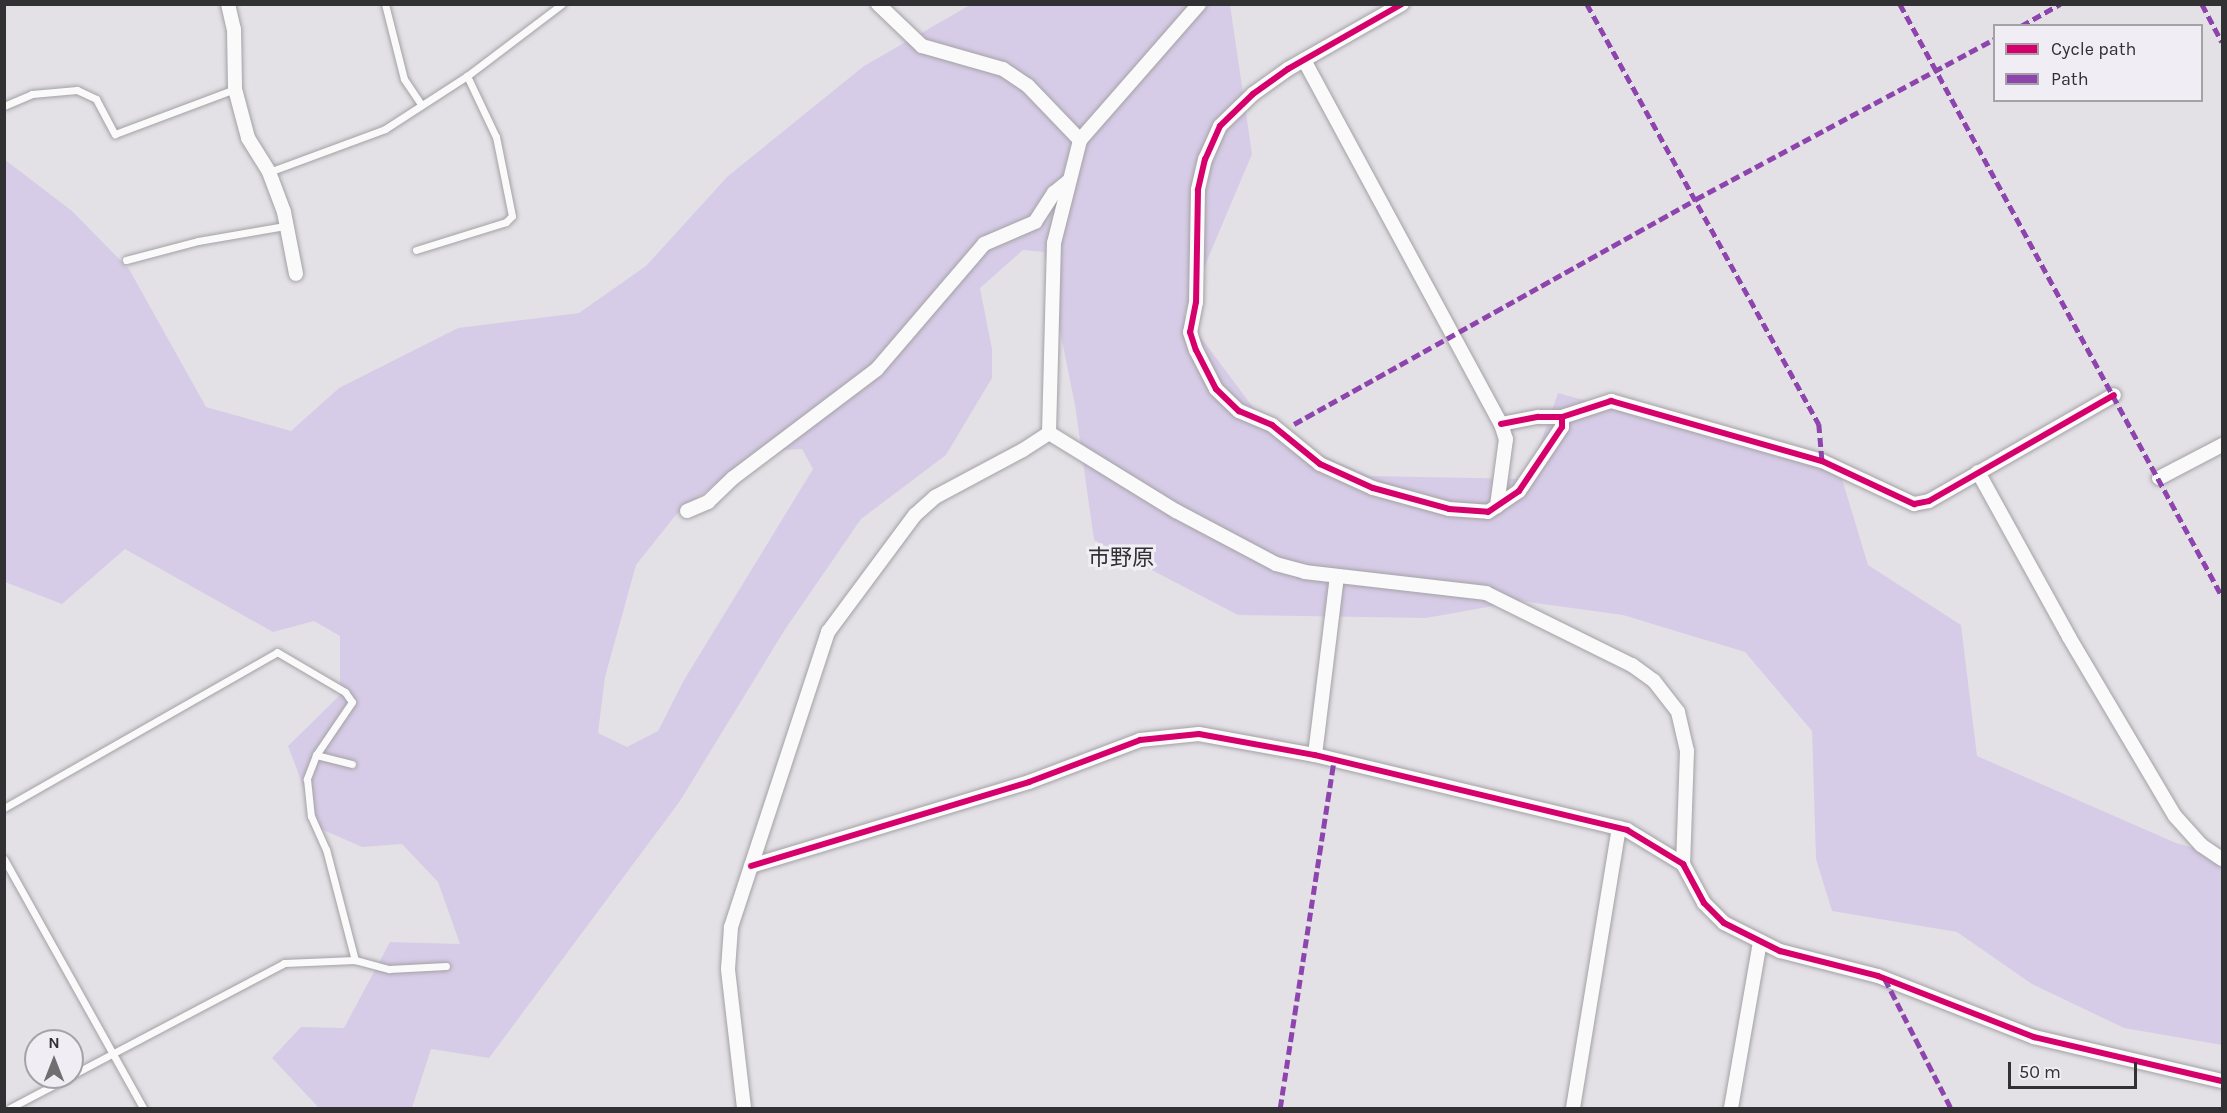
<!DOCTYPE html>
<html>
<head>
<meta charset="utf-8">
<style>
	body { margin:0 }
	#map { position:relative; width:2227px; height:1113px; overflow:hidden; background:#e3e1e6; font-family:Karla,"Noto Sans JP",sans-serif }
	div>[style] { position:absolute }
	.green>* { inset:0; background:#d7cce7 }
	.roads { filter:drop-shadow(0 0 2px #a3a1a5) drop-shadow(0 0 2px #a3a1a5) }
	.service>* { height:7px; margin:-3.5px; padding:0 3.5px; transform-origin:3.5px; border-radius:3.5px; background:#fbfafb }
	.minor>* { height:14px; margin:-7px; padding:0 7px; transform-origin:7px; border-radius:7px; background:#fbfafb }
	.quiet>* { height:4.5px; margin-top:-2.25px; transform-origin:0; background:repeating-linear-gradient(90deg,#8e44ad 0 9px,transparent 0 13.5px) }
	.cycleway>* { height:6px; margin:-3px; padding:0 3px; transform-origin:3px; border-radius:3px; background:#d6006c }
	span { translate:-50% -50%; white-space:nowrap; text-align:center; line-height:1.15; -webkit-text-stroke:6px #f0edf4; paint-order:stroke }
	.quarter-label { font-size:22px; color:#313133 }
	.frame { position:absolute; inset:0; border:6px solid #313133; pointer-events:none }
	.legend { position:absolute; left:1993px; top:24px; width:210px; height:78px; box-sizing:border-box; background:#f0edf4; border:2px solid #a4a2a7; margin:0; padding:8px 10px; list-style:none; font-size:18px; color:#313133 }
	.legend li { display:flex; align-items:center; gap:12px; height:30px }
	.legend b { width:30px; border:2px solid #a4a2a7 }
	.north { position:absolute; left:24px; top:1029px; width:60px; height:60px; box-sizing:border-box; background:#f0edf4; border:2px solid #a4a2a7; border-radius:50%; rotate:0deg; font-size:16px; font-weight:700; line-height:24px; text-align:center; color:#313133 }
	.north::after { content:''; display:block; margin:auto; width:21px; height:27px; background:#6f6f72; clip-path:polygon(50% 0,100% 100%,50% 72%,0 100%) }
	.scale { position:absolute; left:2008px; top:1062px; width:129px; height:27px; box-sizing:border-box; border:3px solid #313133; border-top:0; padding-left:8px; font-size:18px; line-height:21px; white-space:nowrap; color:#313133; -webkit-text-stroke:4px #f0edf4; paint-order:stroke }
</style>
</head>
<body>
<div id="map">
	<div class="green">
		<div style="clip-path:polygon(evenodd,970px 5px,1230px 5px,1252px 154px,1184px 315px,1273px 434px,1370px 476px,1528px 479px,1558px 393px,1839px 469px,1868px 565px,1961px 625px,1977px 756px,2176px 843px,2222px 856px,2222px 1045px,2124px 1028px,2032px 984px,1957px 932px,1832px 911px,1816px 859px,1812px 731px,1745px 652px,1623px 615px,1521px 601px,1426px 618px,1238px 615px,1094px 540px,1075px 405px,1044px 252px,1023px 250px,980px 288px,992px 349px,992px 378px,946px 455px,861px 519px,784px 631px,680px 801px,489px 1058px,431px 1049px,412px 1108px,319px 1108px,272px 1058px,301px 1027px,344px 1028px,390px 942px,460px 944px,438px 882px,402px 844px,362px 847px,319px 828px,288px 746px,340px 695px,340px 636px,314px 621px,273px 632px,125px 549px,62px 604px,5px 582px,4px 159px,72px 211px,129px 269px,206px 407px,291px 431px,339px 388px,458px 328px,579px 313px,646px 266px,728px 176px,864px 66px,970px 5px,802px 449px,813px 469px,684px 680px,658px 731px,627px 747px,598px 733px,605px 677px,636px 565px,675px 516px,755px 452px,802px 449px)"></div>
	</div>
	<div class="roads">
		<div class="service">
			<div style="left:385px;top:4px;width:77px;rotate:75.8deg"></div>
			<div style="left:404px;top:79px;width:30px;rotate:56deg"></div>
			<div style="left:4px;top:106px;width:30px;rotate:-23deg"></div>
			<div style="left:32px;top:94px;width:45px;rotate:-5.1deg"></div>
			<div style="left:77px;top:90px;width:21px;rotate:25deg"></div>
			<div style="left:96px;top:99px;width:40px;rotate:62deg"></div>
			<div style="left:115px;top:134px;width:128px;rotate:-20.6deg"></div>
			<div style="left:269px;top:172px;width:124px;rotate:-20.3deg"></div>
			<div style="left:385px;top:129px;width:98px;rotate:-32.9deg"></div>
			<div style="left:467px;top:76px;width:119px;rotate:-37.2deg"></div>
			<div style="left:416px;top:250px;width:94px;rotate:-17.3deg"></div>
			<div style="left:506px;top:222px;width:8px;rotate:-45deg"></div>
			<div style="left:512px;top:216px;width:81px;rotate:-101.4deg"></div>
			<div style="left:496px;top:137px;width:68px;rotate:-115.4deg"></div>
			<div style="left:126px;top:260px;width:74px;rotate:-14.8deg"></div>
			<div style="left:198px;top:241px;width:88px;rotate:-9.8deg"></div>
			<div style="left:316px;top:755px;width:37px;rotate:14deg"></div>
			<div style="left:4px;top:808px;width:314px;rotate:-29.7deg"></div>
			<div style="left:277px;top:652px;width:79px;rotate:30.5deg"></div>
			<div style="left:345px;top:692px;width:12px;rotate:55deg"></div>
			<div style="left:352px;top:702px;width:64px;rotate:124.2deg"></div>
			<div style="left:316px;top:755px;width:26px;rotate:111deg"></div>
			<div style="left:307px;top:779px;width:37px;rotate:84deg"></div>
			<div style="left:311px;top:816px;width:36px;rotate:66deg"></div>
			<div style="left:326px;top:849px;width:115px;rotate:75.4deg"></div>
			<div style="left:4px;top:859px;width:285px;rotate:60.8deg"></div>
			<div style="left:72px;top:1075px;width:240px;rotate:-27.8deg"></div>
			<div style="left:284px;top:963px;width:71px;rotate:-2.4deg"></div>
			<div style="left:355px;top:960px;width:35px;rotate:15deg"></div>
			<div style="left:389px;top:969px;width:57px;rotate:-3deg"></div>
			<div style="left:10px;top:1108px;width:67px;rotate:-27.7deg"></div>
		</div>
		<div class="minor">
			<div style="left:228px;top:4px;width:26px;rotate:77deg"></div>
			<div style="left:234px;top:29px;width:60px;rotate:89deg"></div>
			<div style="left:235px;top:89px;width:51px;rotate:75.1deg"></div>
			<div style="left:248px;top:138px;width:40px;rotate:58deg"></div>
			<div style="left:269px;top:172px;width:43px;rotate:69.4deg"></div>
			<div style="left:284px;top:212px;width:63px;rotate:79deg"></div>
			<div style="left:878px;top:4px;width:61px;rotate:43.7deg"></div>
			<div style="left:922px;top:46px;width:84px;rotate:15.9deg"></div>
			<div style="left:1003px;top:69px;width:30px;rotate:34deg"></div>
			<div style="left:1028px;top:86px;width:75px;rotate:46.1deg"></div>
			<div style="left:1402px;top:4px;width:131px;rotate:150.3deg"></div>
			<div style="left:1288px;top:69px;width:43px;rotate:144.5deg"></div>
			<div style="left:1253px;top:94px;width:46px;rotate:135.9deg"></div>
			<div style="left:1220px;top:126px;width:36px;rotate:114deg"></div>
			<div style="left:1205px;top:159px;width:32px;rotate:103deg"></div>
			<div style="left:1198px;top:190px;width:112px;rotate:91deg"></div>
			<div style="left:1196px;top:302px;width:31px;rotate:101deg"></div>
			<div style="left:1190px;top:332px;width:19px;rotate:72deg"></div>
			<div style="left:1196px;top:350px;width:44px;rotate:62.9deg"></div>
			<div style="left:1216px;top:389px;width:32px;rotate:44deg"></div>
			<div style="left:1239px;top:411px;width:36px;rotate:23deg"></div>
			<div style="left:1272px;top:425px;width:62px;rotate:39.1deg"></div>
			<div style="left:1320px;top:464px;width:58px;rotate:24.4deg"></div>
			<div style="left:1373px;top:488px;width:79px;rotate:15.4deg"></div>
			<div style="left:1449px;top:509px;width:39px;rotate:4deg"></div>
			<div style="left:1488px;top:512px;width:37px;rotate:-34deg"></div>
			<div style="left:1519px;top:491px;width:77px;rotate:-56.1deg"></div>
			<div style="left:1562px;top:427px;width:10px;rotate:-90deg"></div>
			<div style="left:1304px;top:60px;width:414px;rotate:61.6deg"></div>
			<div style="left:1501px;top:424px;width:16px;rotate:72deg"></div>
			<div style="left:1506px;top:439px;width:68px;rotate:97.7deg"></div>
			<div style="left:1501px;top:424px;width:38px;rotate:-11deg"></div>
			<div style="left:1538px;top:417px;width:24px"></div>
			<div style="left:1562px;top:417px;width:52px;rotate:-18.1deg"></div>
			<div style="left:1611px;top:401px;width:219px;rotate:15.9deg"></div>
			<div style="left:1822px;top:461px;width:102px;rotate:25.1deg"></div>
			<div style="left:1914px;top:504px;width:15px;rotate:-11deg"></div>
			<div style="left:1929px;top:501px;width:213px;rotate:-29.8deg"></div>
			<div style="left:1049px;top:433px;width:149px;rotate:31.6deg"></div>
			<div style="left:1176px;top:511px;width:113px;rotate:27.9deg"></div>
			<div style="left:1276px;top:564px;width:30px;rotate:15deg"></div>
			<div style="left:1305px;top:572px;width:182px;rotate:6.6deg"></div>
			<div style="left:1486px;top:593px;width:163px;rotate:26.3deg"></div>
			<div style="left:1632px;top:665px;width:27px;rotate:36deg"></div>
			<div style="left:1654px;top:681px;width:39px;rotate:52deg"></div>
			<div style="left:1678px;top:712px;width:40px;rotate:77deg"></div>
			<div style="left:1687px;top:751px;width:113px;rotate:92deg"></div>
			<div style="left:1049px;top:433px;width:190px;rotate:-88.5deg"></div>
			<div style="left:1054px;top:243px;width:106px;rotate:-75.8deg"></div>
			<div style="left:1080px;top:140px;width:181px;rotate:-48.8deg"></div>
			<div style="left:1978px;top:472px;width:188px;rotate:61.1deg"></div>
			<div style="left:2069px;top:637px;width:208px;rotate:59.4deg"></div>
			<div style="left:2175px;top:816px;width:39px;rotate:48deg"></div>
			<div style="left:2201px;top:845px;width:25px;rotate:34deg"></div>
			<div style="left:2159px;top:478px;width:71px;rotate:-27.6deg"></div>
			<div style="left:687px;top:511px;width:23px;rotate:-23deg"></div>
			<div style="left:708px;top:502px;width:35px;rotate:-44deg"></div>
			<div style="left:733px;top:478px;width:181px;rotate:-37.1deg"></div>
			<div style="left:877px;top:369px;width:165px;rotate:-49.4deg"></div>
			<div style="left:984px;top:244px;width:56px;rotate:-23.3deg"></div>
			<div style="left:1035px;top:222px;width:35px;rotate:-57deg"></div>
			<div style="left:1054px;top:193px;width:19px;rotate:-39deg"></div>
			<div style="left:1315px;top:755px;width:180px;rotate:-83deg"></div>
			<div style="left:751px;top:866px;width:290px;rotate:-16.8deg"></div>
			<div style="left:1029px;top:782px;width:119px;rotate:-20.7deg"></div>
			<div style="left:1140px;top:740px;width:59px;rotate:-5.8deg"></div>
			<div style="left:1199px;top:734px;width:118px;rotate:10.3deg"></div>
			<div style="left:1315px;top:755px;width:321px;rotate:13.5deg"></div>
			<div style="left:1627px;top:830px;width:66px;rotate:31.3deg"></div>
			<div style="left:1683px;top:864px;width:44px;rotate:61.7deg"></div>
			<div style="left:1704px;top:903px;width:28px;rotate:45deg"></div>
			<div style="left:1724px;top:923px;width:63px;rotate:26.6deg"></div>
			<div style="left:1780px;top:951px;width:101px;rotate:14.3deg"></div>
			<div style="left:1878px;top:976px;width:168px;rotate:21.4deg"></div>
			<div style="left:2034px;top:1037px;width:193px;rotate:13.2deg"></div>
			<div style="left:744px;top:1108px;width:140px;rotate:-96.6deg"></div>
			<div style="left:728px;top:969px;width:42px;rotate:-85.9deg"></div>
			<div style="left:731px;top:927px;width:311px;rotate:-71.8deg"></div>
			<div style="left:828px;top:632px;width:146px;rotate:-53.4deg"></div>
			<div style="left:915px;top:515px;width:27px;rotate:-42deg"></div>
			<div style="left:935px;top:497px;width:100px;rotate:-28.1deg"></div>
			<div style="left:1023px;top:450px;width:31px;rotate:-33deg"></div>
			<div style="left:1573px;top:1108px;width:284px;rotate:-80.7deg"></div>
			<div style="left:1731px;top:1108px;width:169px;rotate:-80.1deg"></div>
		</div>
	</div>
	<div class="quiet">
		<div style="left:1587px;top:4px;width:480px;rotate:61.1deg"></div>
		<div style="left:1819px;top:424px;width:37px;rotate:85deg"></div>
		<div style="left:1900px;top:4px;width:674px;rotate:61.46deg"></div>
		<div style="left:2202px;top:4px;width:43px;rotate:62.2deg"></div>
		<div style="left:2021px;top:26px;width:45px;rotate:-29.4deg"></div>
		<div style="left:1294px;top:424px;width:461px;rotate:-29.2deg"></div>
		<div style="left:1696px;top:199px;width:338px;rotate:-28.2deg"></div>
		<div style="left:1885px;top:979px;width:145px;rotate:62.9deg"></div>
		<div style="left:1280px;top:1108px;width:352px;rotate:-81.2deg"></div>
	</div>
	<div class="cycleway">
		<div style="left:1402px;top:4px;width:131px;rotate:150.3deg"></div>
		<div style="left:1288px;top:69px;width:43px;rotate:144.5deg"></div>
		<div style="left:1253px;top:94px;width:46px;rotate:135.9deg"></div>
		<div style="left:1220px;top:126px;width:36px;rotate:114deg"></div>
		<div style="left:1205px;top:159px;width:32px;rotate:103deg"></div>
		<div style="left:1198px;top:190px;width:112px;rotate:91deg"></div>
		<div style="left:1196px;top:302px;width:31px;rotate:101deg"></div>
		<div style="left:1190px;top:332px;width:19px;rotate:72deg"></div>
		<div style="left:1196px;top:350px;width:44px;rotate:62.9deg"></div>
		<div style="left:1216px;top:389px;width:32px;rotate:44deg"></div>
		<div style="left:1239px;top:411px;width:36px;rotate:23deg"></div>
		<div style="left:1272px;top:425px;width:62px;rotate:39.1deg"></div>
		<div style="left:1320px;top:464px;width:58px;rotate:24.4deg"></div>
		<div style="left:1373px;top:488px;width:79px;rotate:15.4deg"></div>
		<div style="left:1449px;top:509px;width:39px;rotate:4deg"></div>
		<div style="left:1488px;top:512px;width:37px;rotate:-34deg"></div>
		<div style="left:1519px;top:491px;width:77px;rotate:-56.1deg"></div>
		<div style="left:1562px;top:427px;width:10px;rotate:-90deg"></div>
		<div style="left:1501px;top:424px;width:38px;rotate:-11deg"></div>
		<div style="left:1538px;top:417px;width:24px"></div>
		<div style="left:1562px;top:417px;width:52px;rotate:-18.1deg"></div>
		<div style="left:1611px;top:401px;width:219px;rotate:15.9deg"></div>
		<div style="left:1822px;top:461px;width:102px;rotate:25.1deg"></div>
		<div style="left:1914px;top:504px;width:15px;rotate:-11deg"></div>
		<div style="left:1929px;top:501px;width:213px;rotate:-29.8deg"></div>
		<div style="left:751px;top:866px;width:290px;rotate:-16.8deg"></div>
		<div style="left:1029px;top:782px;width:119px;rotate:-20.7deg"></div>
		<div style="left:1140px;top:740px;width:59px;rotate:-5.8deg"></div>
		<div style="left:1199px;top:734px;width:118px;rotate:10.3deg"></div>
		<div style="left:1315px;top:755px;width:321px;rotate:13.5deg"></div>
		<div style="left:1627px;top:830px;width:66px;rotate:31.3deg"></div>
		<div style="left:1683px;top:864px;width:44px;rotate:61.7deg"></div>
		<div style="left:1704px;top:903px;width:28px;rotate:45deg"></div>
		<div style="left:1724px;top:923px;width:63px;rotate:26.6deg"></div>
		<div style="left:1780px;top:951px;width:101px;rotate:14.3deg"></div>
		<div style="left:1878px;top:976px;width:168px;rotate:21.4deg"></div>
		<div style="left:2034px;top:1037px;width:193px;rotate:13.2deg"></div>
	</div>
	<div class="quarter-label">
		<span style="left:1121px;top:559px">市野原</span>
	</div>
	<div class="frame"></div>
	<ul class="legend">
	<li><b style="height:8px;background:#d6006c"></b>Cycle path</li>
	<li><b style="height:8px;background:#8e44ad"></b>Path</li>
	</ul>
	<div class="north">N</div>
	<div class="scale">50 m</div>
</div>
</body>
</html>
